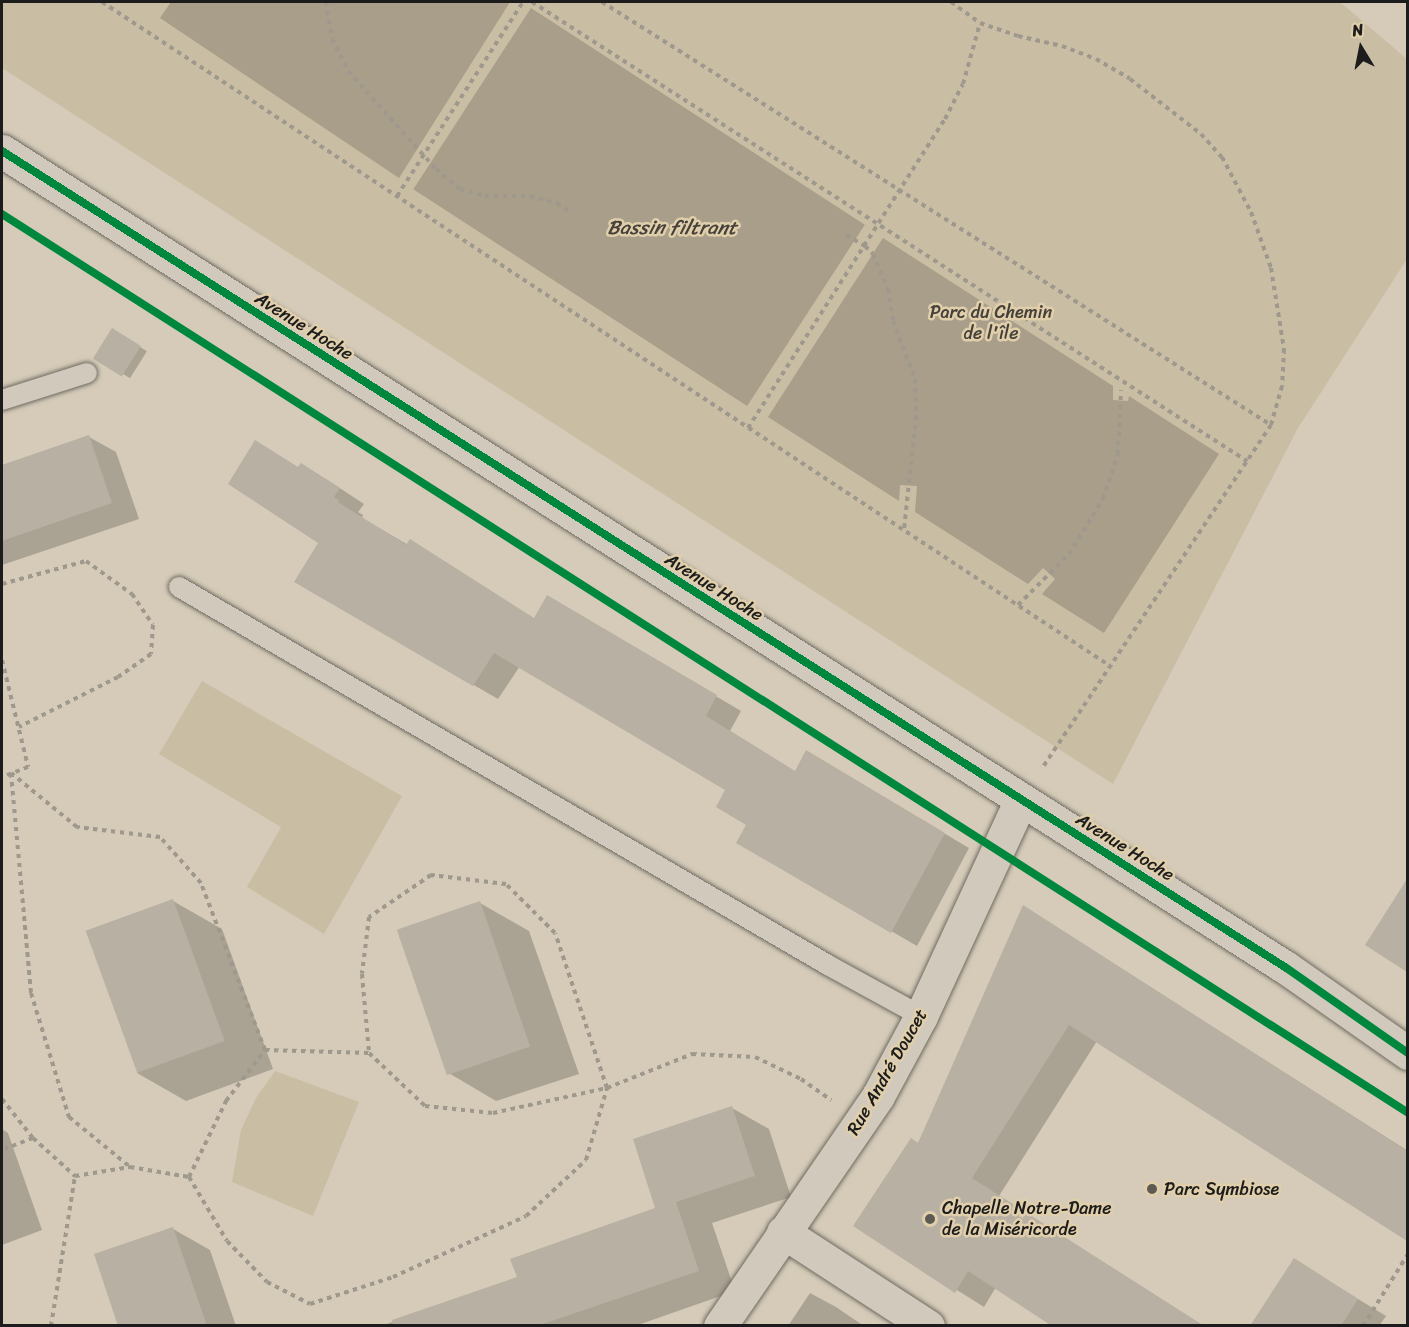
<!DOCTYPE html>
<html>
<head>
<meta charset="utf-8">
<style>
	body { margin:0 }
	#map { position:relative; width:1409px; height:1327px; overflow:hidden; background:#d5cbb8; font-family:Sriracha,sans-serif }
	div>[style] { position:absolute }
	.green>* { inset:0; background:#c9bda4 }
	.water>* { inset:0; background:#a89e89; transform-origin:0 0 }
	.shadow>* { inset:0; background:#0003; transform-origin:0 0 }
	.building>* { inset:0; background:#b7b0a3; transform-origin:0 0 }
	.path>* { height:4px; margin-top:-2px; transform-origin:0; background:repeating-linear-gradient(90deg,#9e988d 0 4.5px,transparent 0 9px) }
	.roads { filter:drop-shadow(0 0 2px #6f6b62) drop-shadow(0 0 2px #6f6b62) }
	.service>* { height:20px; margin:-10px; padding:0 10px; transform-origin:10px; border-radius:10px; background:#d1c9bc }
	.minor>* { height:33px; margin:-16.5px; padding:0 16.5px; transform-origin:16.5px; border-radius:16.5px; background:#d1c9bc }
	.tertiary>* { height:33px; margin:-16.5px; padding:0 16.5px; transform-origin:16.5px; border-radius:16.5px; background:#d1c9bc }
	.cycleway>* { height:8px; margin:-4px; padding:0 4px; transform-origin:4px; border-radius:4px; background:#00873e }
	.dots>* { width:16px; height:16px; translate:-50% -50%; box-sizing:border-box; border:3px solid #e1cfac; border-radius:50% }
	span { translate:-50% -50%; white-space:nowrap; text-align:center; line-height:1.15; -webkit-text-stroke:5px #e1cfac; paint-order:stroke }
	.park-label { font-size:18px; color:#45413a }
	.street-label { font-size:18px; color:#1c1c1c }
	.poi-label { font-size:18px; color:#1c1c1c }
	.left { translate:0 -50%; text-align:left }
	.water-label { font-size:20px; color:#46423b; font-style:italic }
	.frame { position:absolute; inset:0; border:3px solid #1c1c1c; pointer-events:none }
	.north { position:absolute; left:1331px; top:18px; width:60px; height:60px; -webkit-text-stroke:4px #e1cfac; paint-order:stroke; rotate:350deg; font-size:16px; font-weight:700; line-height:24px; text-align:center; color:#1c1c1c }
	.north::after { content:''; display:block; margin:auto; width:21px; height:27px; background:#1c1c1c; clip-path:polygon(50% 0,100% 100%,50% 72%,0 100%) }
</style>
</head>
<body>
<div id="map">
	<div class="green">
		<div style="clip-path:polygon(2px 2px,1340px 2px,1407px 59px,1407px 259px,1298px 428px,1113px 784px,2px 68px)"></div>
		<div style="clip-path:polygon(202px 681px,402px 796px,324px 934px,247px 887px,281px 827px,159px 754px)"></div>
		<div style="clip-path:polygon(275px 1071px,359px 1102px,313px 1216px,232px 1182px,241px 1130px,256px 1098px)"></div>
	</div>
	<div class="water">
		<div style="clip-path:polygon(171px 2px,510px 2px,399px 178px,160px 18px)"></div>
		<div style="left:531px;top:8px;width:398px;height:216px;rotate:33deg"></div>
		<div style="clip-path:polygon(883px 238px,1113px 386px,1113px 400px,1128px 401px,1129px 396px,1219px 454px,1104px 633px,1042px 594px,1055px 579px,1043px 568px,1028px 584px,915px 512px,917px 486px,900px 485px,899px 501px,768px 417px)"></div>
	</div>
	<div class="shadow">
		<div style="left:113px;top:330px;width:40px;height:32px;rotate:32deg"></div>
		<div style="clip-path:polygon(89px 437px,116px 452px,139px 519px,2px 565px,2px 466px)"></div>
		<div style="clip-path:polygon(299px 468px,326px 479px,364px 504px,358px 512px,363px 515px,362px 518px,535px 619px,548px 597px,741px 711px,730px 731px,796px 772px,832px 767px,969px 848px,917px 946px,738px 842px,748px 825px,727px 789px,520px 666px,498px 699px,296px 582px,320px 543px)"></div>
		<div style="clip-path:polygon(1408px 882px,1408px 970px,1368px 945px)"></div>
		<div style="clip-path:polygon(173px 901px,222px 929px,273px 1069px,186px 1101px,137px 1073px)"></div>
		<div style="clip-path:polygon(480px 903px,529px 931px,579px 1074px,496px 1101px,447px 1072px)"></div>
		<div style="clip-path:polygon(1024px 907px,1408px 1151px,1408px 1239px,1097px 1041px,999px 1196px,1204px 1326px,1056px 1326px,996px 1287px,984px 1307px,855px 1226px,919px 1145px)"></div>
		<div style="clip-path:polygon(732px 1108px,769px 1129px,791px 1197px,712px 1223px,735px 1291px,635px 1326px,381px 1326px,518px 1278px,657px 1209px)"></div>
		<div style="clip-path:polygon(2px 1129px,8px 1133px,42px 1230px,2px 1245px)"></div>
		<div style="clip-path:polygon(173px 1229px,210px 1250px,236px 1326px,120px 1326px)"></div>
		<div style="clip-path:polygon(1294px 1260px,1386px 1316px,1379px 1326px,1251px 1326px)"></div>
		<div style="clip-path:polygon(810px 1293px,836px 1307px,864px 1326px,788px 1326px)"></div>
	</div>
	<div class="building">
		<div style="left:112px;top:328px;width:34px;height:36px;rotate:32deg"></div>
		<div style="clip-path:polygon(89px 435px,112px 503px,2px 541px,2px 465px)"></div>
		<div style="clip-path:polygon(255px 440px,298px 467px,301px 463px,340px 488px,334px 497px,339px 500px,338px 502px,406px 545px,410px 539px,534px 618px,547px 595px,717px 695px,706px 716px,795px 771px,806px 750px,945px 833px,891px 933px,736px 843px,746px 825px,716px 807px,725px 790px,494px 653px,473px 686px,294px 582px,318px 543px,228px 484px)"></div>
		<div style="clip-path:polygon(1407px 879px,1407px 972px,1365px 945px)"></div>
		<div style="left:173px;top:899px;width:151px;height:93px;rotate:70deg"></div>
		<div style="left:480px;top:901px;width:154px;height:88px;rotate:71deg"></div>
		<div style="clip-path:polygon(1023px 905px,1407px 1151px,1407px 1241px,1069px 1025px,972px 1178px,1204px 1326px,1052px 1326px,968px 1271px,955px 1293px,853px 1226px,911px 1138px,918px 1143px)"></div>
		<div style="clip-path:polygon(732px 1106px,755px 1176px,676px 1202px,699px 1271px,537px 1326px,393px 1326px,392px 1320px,517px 1277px,510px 1259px,655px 1208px,633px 1139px)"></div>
		<div style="clip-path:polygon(173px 1227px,207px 1326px,118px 1326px,94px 1254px)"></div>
		<div style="clip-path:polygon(1294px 1258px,1358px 1299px,1341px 1326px,1250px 1326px)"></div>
	</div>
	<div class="path">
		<div style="left:102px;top:2px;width:1207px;rotate:33.37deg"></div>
		<div style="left:326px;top:2px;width:37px;rotate:81deg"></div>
		<div style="left:332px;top:39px;width:36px;rotate:63deg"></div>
		<div style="left:348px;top:71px;width:132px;rotate:48.1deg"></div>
		<div style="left:436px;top:169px;width:31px;rotate:40deg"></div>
		<div style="left:460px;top:189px;width:26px;rotate:16deg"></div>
		<div style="left:485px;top:196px;width:45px"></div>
		<div style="left:530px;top:196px;width:28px;rotate:15deg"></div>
		<div style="left:557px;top:203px;width:14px;rotate:34deg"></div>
		<div style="left:532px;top:2px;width:850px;rotate:32.7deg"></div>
		<div style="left:602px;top:2px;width:792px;rotate:32.3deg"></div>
		<div style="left:951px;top:2px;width:36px;rotate:36deg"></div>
		<div style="left:980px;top:23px;width:40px;rotate:18.9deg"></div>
		<div style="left:1018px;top:36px;width:45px;rotate:12.8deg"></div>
		<div style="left:1062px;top:46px;width:36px;rotate:21deg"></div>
		<div style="left:1096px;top:59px;width:39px;rotate:30deg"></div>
		<div style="left:1130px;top:79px;width:90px;rotate:37.8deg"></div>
		<div style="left:1201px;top:134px;width:31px;rotate:48deg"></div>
		<div style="left:1222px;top:157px;width:62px;rotate:62.2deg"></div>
		<div style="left:1251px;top:212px;width:59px;rotate:70.3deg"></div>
		<div style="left:1271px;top:268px;width:82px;rotate:80.9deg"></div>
		<div style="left:1284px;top:349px;width:37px;rotate:93deg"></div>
		<div style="left:1282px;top:386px;width:41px;rotate:105.8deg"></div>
		<div style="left:1271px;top:425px;width:413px;rotate:123.7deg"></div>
		<div style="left:397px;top:196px;width:231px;rotate:-57deg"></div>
		<div style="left:846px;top:235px;width:22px;rotate:30deg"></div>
		<div style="left:865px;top:246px;width:11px;rotate:45deg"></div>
		<div style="left:873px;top:254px;width:38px;rotate:67deg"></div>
		<div style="left:888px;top:289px;width:32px;rotate:81deg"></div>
		<div style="left:893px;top:321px;width:62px;rotate:69.2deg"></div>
		<div style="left:915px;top:379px;width:37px;rotate:88deg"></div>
		<div style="left:916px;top:416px;width:115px;rotate:96deg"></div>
		<div style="left:748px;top:428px;width:366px;rotate:-57.5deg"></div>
		<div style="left:945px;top:119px;width:39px;rotate:-63deg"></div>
		<div style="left:963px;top:84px;width:63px;rotate:-74.4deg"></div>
		<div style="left:2px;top:584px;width:87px;rotate:-15.3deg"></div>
		<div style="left:86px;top:561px;width:57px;rotate:35.7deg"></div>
		<div style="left:132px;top:594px;width:37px;rotate:56deg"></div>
		<div style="left:153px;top:625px;width:29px;rotate:94deg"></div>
		<div style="left:151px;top:654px;width:40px;rotate:145.1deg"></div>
		<div style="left:118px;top:677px;width:111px;rotate:153.2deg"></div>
		<div style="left:1018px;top:605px;width:72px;rotate:-45deg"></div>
		<div style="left:1069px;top:554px;width:65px;rotate:-58.3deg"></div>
		<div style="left:1103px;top:499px;width:47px;rotate:-71.6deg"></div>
		<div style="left:1118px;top:454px;width:64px;rotate:-87.3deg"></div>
		<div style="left:2px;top:660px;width:110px;rotate:76.3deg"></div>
		<div style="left:28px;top:767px;width:28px;rotate:159deg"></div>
		<div style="left:265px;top:1050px;width:104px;rotate:1.7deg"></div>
		<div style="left:369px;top:1053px;width:77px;rotate:43.4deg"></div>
		<div style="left:425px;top:1106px;width:68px;rotate:5.9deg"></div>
		<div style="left:493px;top:1113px;width:117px;rotate:-12.4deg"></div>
		<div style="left:607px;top:1088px;width:92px;rotate:-21.8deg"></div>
		<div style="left:692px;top:1054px;width:63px;rotate:2.7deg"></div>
		<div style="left:755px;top:1057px;width:51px;rotate:25.6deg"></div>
		<div style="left:801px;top:1079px;width:37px;rotate:35deg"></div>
		<div style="left:2px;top:1099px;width:50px;rotate:51.5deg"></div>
		<div style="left:33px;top:1138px;width:30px;rotate:159deg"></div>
		<div style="left:33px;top:1138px;width:57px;rotate:42.1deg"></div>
		<div style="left:75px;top:1176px;width:56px;rotate:-9.3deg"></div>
		<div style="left:130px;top:1167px;width:60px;rotate:9.6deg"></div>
		<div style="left:189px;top:1177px;width:85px;rotate:-64deg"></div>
		<div style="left:226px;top:1101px;width:64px;rotate:-52.6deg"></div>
		<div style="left:265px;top:1050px;width:179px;rotate:-111deg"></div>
		<div style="left:201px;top:883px;width:62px;rotate:-131.7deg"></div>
		<div style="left:160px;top:837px;width:84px;rotate:-173.1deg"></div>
		<div style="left:77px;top:827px;width:85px;rotate:-140.7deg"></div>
		<div style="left:11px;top:773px;width:221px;rotate:84.8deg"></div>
		<div style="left:31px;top:993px;width:130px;rotate:73deg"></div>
		<div style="left:69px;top:1117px;width:79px;rotate:39.3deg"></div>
		<div style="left:189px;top:1177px;width:74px;rotate:59.3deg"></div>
		<div style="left:227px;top:1241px;width:57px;rotate:45.7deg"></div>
		<div style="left:267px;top:1282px;width:48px;rotate:27.1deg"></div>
		<div style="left:310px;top:1304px;width:87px;rotate:-18deg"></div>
		<div style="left:393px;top:1277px;width:146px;rotate:-24.6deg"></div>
		<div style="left:526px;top:1216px;width:82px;rotate:-43deg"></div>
		<div style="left:586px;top:1160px;width:75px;rotate:-73.7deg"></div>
		<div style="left:607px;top:1088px;width:163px;rotate:-108.5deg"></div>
		<div style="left:555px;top:933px;width:69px;rotate:-135deg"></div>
		<div style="left:506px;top:884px;width:76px;rotate:-173.2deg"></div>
		<div style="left:431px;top:875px;width:75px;rotate:145.9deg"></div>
		<div style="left:369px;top:917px;width:57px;rotate:97deg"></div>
		<div style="left:362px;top:974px;width:79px;rotate:84.9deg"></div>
		<div style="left:51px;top:1326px;width:152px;rotate:-80.9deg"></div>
		<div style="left:1363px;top:1326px;width:85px;rotate:-58deg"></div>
	</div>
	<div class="roads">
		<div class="service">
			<div style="left:2px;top:400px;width:89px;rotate:-17.6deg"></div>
			<div style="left:179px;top:587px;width:751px;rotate:30.22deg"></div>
			<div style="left:828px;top:965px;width:106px;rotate:28.7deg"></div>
		</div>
		<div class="minor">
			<div style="left:783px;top:1232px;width:173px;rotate:33deg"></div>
			<div style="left:720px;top:1326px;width:279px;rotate:-55.5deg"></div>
			<div style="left:878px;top:1096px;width:91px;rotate:-61.7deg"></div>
			<div style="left:921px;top:1016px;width:238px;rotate:-65.2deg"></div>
		</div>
		<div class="tertiary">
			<div style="left:2px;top:151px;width:1521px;rotate:32.46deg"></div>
			<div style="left:1285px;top:967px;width:150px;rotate:35deg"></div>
		</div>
	</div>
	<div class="cycleway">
		<div style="left:2px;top:151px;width:1521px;rotate:32.46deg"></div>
		<div style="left:1285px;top:967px;width:150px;rotate:35deg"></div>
		<div style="left:2px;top:214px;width:1669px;rotate:32.59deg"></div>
	</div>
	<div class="dots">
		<div style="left:1152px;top:1189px;background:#5d5953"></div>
		<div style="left:930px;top:1219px;background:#5d5953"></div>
	</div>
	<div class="park-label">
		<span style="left:991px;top:323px">Parc du Chemin<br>de l'île</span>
	</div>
	<div class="street-label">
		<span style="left:304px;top:326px;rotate:32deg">Avenue Hoche</span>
		<span style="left:714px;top:587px;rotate:32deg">Avenue Hoche</span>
		<span style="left:1125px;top:847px;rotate:32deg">Avenue Hoche</span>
		<span style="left:887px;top:1072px;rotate:-60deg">Rue André Doucet</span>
	</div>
	<div class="poi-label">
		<span class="left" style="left:1164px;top:1189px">Parc Symbiose</span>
		<span class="left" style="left:942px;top:1219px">Chapelle Notre-Dame<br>de la Miséricorde</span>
	</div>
	<div class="water-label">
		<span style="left:672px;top:227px">Bassin filtrant</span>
	</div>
	<div class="frame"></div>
	<div class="north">N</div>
</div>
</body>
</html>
